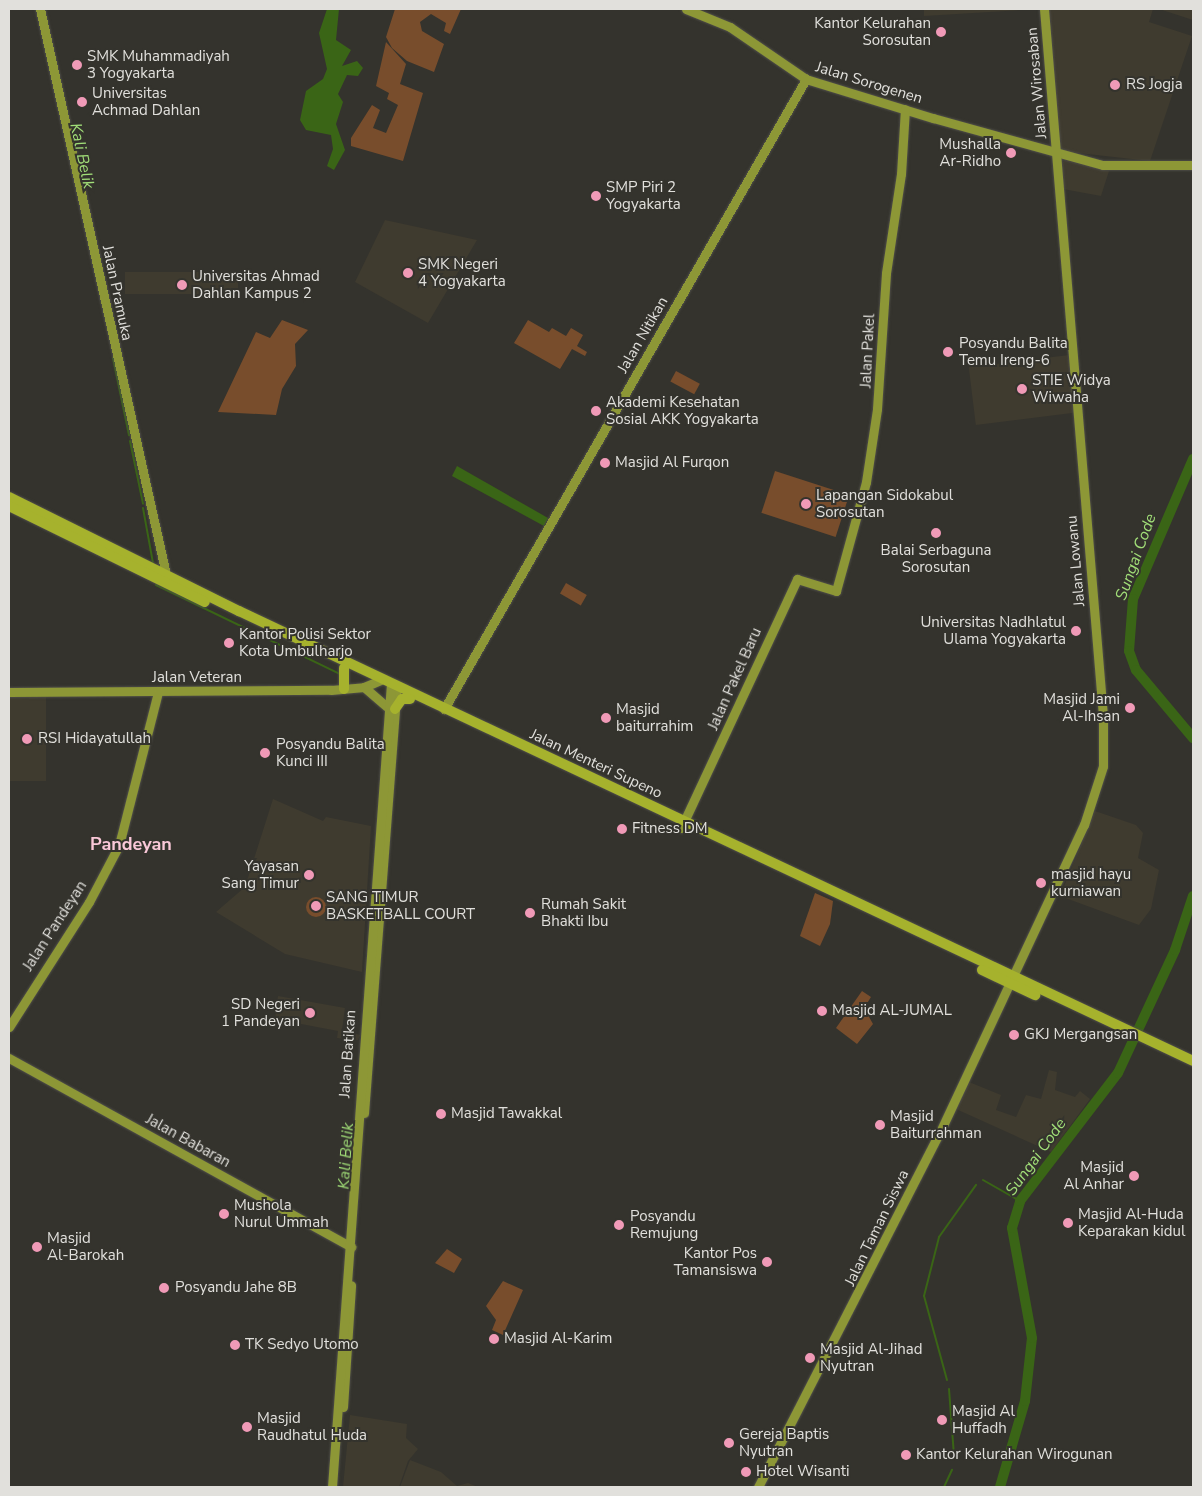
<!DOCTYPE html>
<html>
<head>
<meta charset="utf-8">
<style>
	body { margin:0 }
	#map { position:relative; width:1202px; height:1496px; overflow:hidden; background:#34332d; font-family:"Nunito Sans",sans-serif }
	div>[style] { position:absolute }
	.built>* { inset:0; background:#3f3b2f; transform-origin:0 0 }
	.green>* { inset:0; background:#784d2c; transform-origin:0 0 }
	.round { border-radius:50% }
	.water>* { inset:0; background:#3a6516 }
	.stream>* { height:2px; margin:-1px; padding:0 1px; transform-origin:1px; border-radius:1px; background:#3a6516 }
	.river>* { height:10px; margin:-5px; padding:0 5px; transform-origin:5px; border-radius:5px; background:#3a6516 }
	.roads { filter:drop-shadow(0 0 1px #504f49) drop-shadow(0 0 1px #504f49) }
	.secondary>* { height:9px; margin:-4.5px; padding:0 4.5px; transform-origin:4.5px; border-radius:4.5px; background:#8d9736 }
	.primary>* { height:10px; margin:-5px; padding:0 5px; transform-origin:5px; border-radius:5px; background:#a6b22d }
	.dots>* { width:14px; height:14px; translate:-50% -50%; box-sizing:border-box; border:2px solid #34332d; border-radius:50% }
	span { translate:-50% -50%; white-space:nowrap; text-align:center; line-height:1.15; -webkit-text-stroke:4px #34332d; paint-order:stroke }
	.poi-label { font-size:15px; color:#e1e0dc }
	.right { translate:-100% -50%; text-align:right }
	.left { translate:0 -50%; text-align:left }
	.street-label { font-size:15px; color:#e1e0dc }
	.water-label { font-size:16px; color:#a1de78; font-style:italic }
	.quarter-label { font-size:18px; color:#fac8d8; font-weight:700 }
	.frame { position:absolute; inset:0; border:10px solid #e1e0dc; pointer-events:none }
</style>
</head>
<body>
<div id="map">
	<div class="built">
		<div style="clip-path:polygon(924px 9px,1036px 9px,924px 16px)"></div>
		<div style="clip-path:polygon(1048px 9px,1153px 9px,1149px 22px,1192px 36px,1150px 161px,1060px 151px)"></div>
		<div style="clip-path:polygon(1159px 9px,1193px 9px,1193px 20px)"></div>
		<div style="clip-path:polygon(1065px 160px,1109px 171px,1101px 196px,1063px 189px,1062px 163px)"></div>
		<div style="clip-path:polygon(385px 220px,477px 240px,428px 323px,355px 282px)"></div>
		<div style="left:238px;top:272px;width:22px;height:113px;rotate:90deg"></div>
		<div style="left:1069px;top:355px;width:58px;height:101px;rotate:83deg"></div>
		<div style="left:46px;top:696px;width:85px;height:37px;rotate:90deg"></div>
		<div style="clip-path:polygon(273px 799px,323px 821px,326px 817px,371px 826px,362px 972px,285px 954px,216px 912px,245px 887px)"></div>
		<div style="clip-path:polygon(1095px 811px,1136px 825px,1143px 833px,1138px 858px,1159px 870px,1151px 909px,1139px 925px,1060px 896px)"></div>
		<div style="clip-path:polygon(278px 996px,345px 1008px,342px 1030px,360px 1035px,358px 1040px,337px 1038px,338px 1031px,275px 1019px)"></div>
		<div style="clip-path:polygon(1049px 1070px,1057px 1072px,1055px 1090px,1075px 1097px,1080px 1091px,1090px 1099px,1051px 1152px,956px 1109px,969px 1082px,1001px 1095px,996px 1110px,1016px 1117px,1026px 1095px,1041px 1099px)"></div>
		<div style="clip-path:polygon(350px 1415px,407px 1424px,406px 1438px,418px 1449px,408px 1461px,399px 1487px,343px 1487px)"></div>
		<div style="clip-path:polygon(410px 1460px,441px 1472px,457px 1486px,468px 1483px,478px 1487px,400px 1487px)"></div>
	</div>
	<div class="green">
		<div style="clip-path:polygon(395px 9px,461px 9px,450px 34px,444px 31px,446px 23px,431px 14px,420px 22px,422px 31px,444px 44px,434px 72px,407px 61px,392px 48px,386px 37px)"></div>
		<div style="clip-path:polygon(386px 42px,406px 64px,400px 84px,423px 93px,403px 161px,351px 146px,351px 138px,372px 105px,380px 110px,373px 128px,386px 133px,398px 105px,387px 99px,389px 93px,376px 86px)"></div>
		<div style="clip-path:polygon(282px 320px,308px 330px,295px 344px,296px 366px,282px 389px,276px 415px,218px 412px,256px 332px,270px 338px)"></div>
		<div style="clip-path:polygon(528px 320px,549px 332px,552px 328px,566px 336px,571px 328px,583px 335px,577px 346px,587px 352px,585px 356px,572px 349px,560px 369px,514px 343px)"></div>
		<div style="left:676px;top:371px;width:27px;height:12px;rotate:28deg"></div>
		<div style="left:775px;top:471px;width:78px;height:44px;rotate:18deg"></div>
		<div style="left:566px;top:583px;width:24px;height:12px;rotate:30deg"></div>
		<div style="clip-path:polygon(815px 893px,833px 901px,830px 924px,820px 946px,800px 936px)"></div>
		<div class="round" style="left:306px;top:897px;width:20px;height:20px"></div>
		<div style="clip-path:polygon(862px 991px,871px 997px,864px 1008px,873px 1024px,857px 1044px,836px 1028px)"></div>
		<div style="clip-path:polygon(447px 1249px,462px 1259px,454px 1273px,435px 1263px)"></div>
		<div style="clip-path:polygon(503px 1281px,523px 1290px,503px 1335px,492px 1330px,496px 1320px,486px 1306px)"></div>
	</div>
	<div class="water">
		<div style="clip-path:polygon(327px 9px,339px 9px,336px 40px,351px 50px,342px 66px,357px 61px,363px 68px,358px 76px,347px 75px,338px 94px,343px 102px,336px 124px,345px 150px,334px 170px,327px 166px,333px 149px,331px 135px,306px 130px,300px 120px,306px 91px,323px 79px,327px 69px,319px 33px)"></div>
		<div style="clip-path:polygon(457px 466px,548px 518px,544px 526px,452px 476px)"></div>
	</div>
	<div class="stream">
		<div style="left:113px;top:358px;width:79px;rotate:78.3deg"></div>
		<div style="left:130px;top:441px;width:64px;rotate:78.3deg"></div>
		<div style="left:143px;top:508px;width:56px;rotate:79.7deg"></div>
		<div style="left:156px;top:585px;width:204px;rotate:25.8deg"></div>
		<div style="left:983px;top:1180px;width:43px;rotate:29.6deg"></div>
		<div style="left:947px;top:1380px;width:87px;rotate:-105.3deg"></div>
		<div style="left:924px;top:1296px;width:61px;rotate:-75.7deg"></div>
		<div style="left:939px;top:1237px;width:64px;rotate:-54.6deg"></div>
		<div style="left:949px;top:1389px;width:66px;rotate:85.7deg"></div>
		<div style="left:944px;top:1487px;width:19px;rotate:-65deg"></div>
	</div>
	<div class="river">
		<div style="left:1193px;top:459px;width:152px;rotate:113.2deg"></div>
		<div style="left:1133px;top:599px;width:52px;rotate:94.4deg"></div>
		<div style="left:1129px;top:651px;width:20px;rotate:70deg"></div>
		<div style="left:1136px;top:670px;width:89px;rotate:50deg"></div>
		<div style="left:1000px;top:1487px;width:90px;rotate:-73.8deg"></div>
		<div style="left:1025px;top:1401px;width:63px;rotate:-83.7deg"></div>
		<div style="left:1032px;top:1338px;width:112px;rotate:-100.3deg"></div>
		<div style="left:1012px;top:1228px;width:28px;rotate:-73deg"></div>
		<div style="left:1020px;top:1201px;width:161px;rotate:-52.6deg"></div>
		<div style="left:1118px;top:1073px;width:136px;rotate:-65.1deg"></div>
		<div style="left:1175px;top:950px;width:57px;rotate:-71.6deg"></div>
	</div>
	<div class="roads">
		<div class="secondary">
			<div style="left:40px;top:9px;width:584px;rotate:77.44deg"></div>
			<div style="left:686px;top:9px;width:48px;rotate:22.2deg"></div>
			<div style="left:730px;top:27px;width:92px;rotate:34.4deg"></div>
			<div style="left:806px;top:79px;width:133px;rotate:17.1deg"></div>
			<div style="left:933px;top:118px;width:176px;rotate:15.5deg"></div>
			<div style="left:1103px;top:165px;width:90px"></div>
			<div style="left:364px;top:687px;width:30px;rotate:41deg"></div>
			<div style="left:9px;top:692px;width:322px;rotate:-0.4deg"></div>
			<div style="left:331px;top:690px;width:33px;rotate:-5deg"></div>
			<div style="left:364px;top:687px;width:21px;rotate:-23deg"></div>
			<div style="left:444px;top:709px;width:727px;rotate:-60.12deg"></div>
			<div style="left:681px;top:828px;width:275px;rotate:-65deg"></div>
			<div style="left:797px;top:579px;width:41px;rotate:17.1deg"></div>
			<div style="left:836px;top:591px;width:113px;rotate:-74.6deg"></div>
			<div style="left:866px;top:482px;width:74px;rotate:-81.4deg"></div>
			<div style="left:877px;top:409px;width:136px;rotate:-86.2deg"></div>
			<div style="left:886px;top:273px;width:100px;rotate:-81.4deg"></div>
			<div style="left:901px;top:174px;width:65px;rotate:-86.5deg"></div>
			<div style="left:9px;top:1027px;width:148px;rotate:-57.4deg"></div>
			<div style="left:89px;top:902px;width:64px;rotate:-62.2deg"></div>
			<div style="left:119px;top:845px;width:158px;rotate:-75.7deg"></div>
			<div style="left:9px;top:1058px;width:391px;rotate:28.9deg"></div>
			<div style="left:364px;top:1113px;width:427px;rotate:-85.6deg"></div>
			<div style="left:343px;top:1407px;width:122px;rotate:-86.2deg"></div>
			<div style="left:332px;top:1487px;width:805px;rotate:-85.8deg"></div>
			<div style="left:758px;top:1487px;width:397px;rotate:-62.9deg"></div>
			<div style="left:939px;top:1134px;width:341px;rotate:-64.9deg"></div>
			<div style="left:1084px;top:825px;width:62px;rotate:-72.1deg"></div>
			<div style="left:1103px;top:766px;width:50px;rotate:-90deg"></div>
			<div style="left:1103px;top:716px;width:709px;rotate:-94.77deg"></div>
		</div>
		<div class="primary">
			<div style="left:9px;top:497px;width:257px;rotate:26.4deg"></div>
			<div style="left:239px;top:611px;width:1055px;rotate:25.25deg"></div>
			<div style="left:9px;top:506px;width:218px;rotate:26.1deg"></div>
			<div style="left:344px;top:689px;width:21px;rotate:-90deg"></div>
			<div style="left:395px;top:709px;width:12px;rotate:-55deg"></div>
			<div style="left:402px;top:699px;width:8px"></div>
			<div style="left:982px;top:970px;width:59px;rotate:25.3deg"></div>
		</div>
	</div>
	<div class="dots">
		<div style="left:941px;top:32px;background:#f09ab7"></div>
		<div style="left:77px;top:65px;background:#f09ab7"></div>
		<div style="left:1115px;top:85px;background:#f09ab7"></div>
		<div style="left:82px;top:102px;background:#f09ab7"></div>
		<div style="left:1011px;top:153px;background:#f09ab7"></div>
		<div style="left:596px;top:196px;background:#f09ab7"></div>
		<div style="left:408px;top:273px;background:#f09ab7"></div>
		<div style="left:182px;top:285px;background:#f09ab7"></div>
		<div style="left:948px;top:352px;background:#f09ab7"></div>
		<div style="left:1022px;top:389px;background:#f09ab7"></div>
		<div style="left:596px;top:411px;background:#f09ab7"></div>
		<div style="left:605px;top:463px;background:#f09ab7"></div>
		<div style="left:806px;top:504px;background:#f09ab7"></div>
		<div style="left:936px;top:533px;background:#f09ab7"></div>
		<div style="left:1076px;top:631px;background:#f09ab7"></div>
		<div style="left:229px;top:643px;background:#f09ab7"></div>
		<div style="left:1130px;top:708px;background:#f09ab7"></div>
		<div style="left:606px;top:718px;background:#f09ab7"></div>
		<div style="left:27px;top:739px;background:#f09ab7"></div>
		<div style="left:265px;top:753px;background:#f09ab7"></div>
		<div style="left:622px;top:829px;background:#f09ab7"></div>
		<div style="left:309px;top:875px;background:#f09ab7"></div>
		<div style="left:1041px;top:883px;background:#f09ab7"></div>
		<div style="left:316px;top:906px;background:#f09ab7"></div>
		<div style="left:530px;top:913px;background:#f09ab7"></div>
		<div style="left:822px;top:1011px;background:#f09ab7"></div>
		<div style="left:310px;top:1013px;background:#f09ab7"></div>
		<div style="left:1014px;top:1035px;background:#f09ab7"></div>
		<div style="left:441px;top:1114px;background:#f09ab7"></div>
		<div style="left:880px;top:1125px;background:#f09ab7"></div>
		<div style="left:1134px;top:1176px;background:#f09ab7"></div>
		<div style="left:224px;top:1214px;background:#f09ab7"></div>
		<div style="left:1068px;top:1223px;background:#f09ab7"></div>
		<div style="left:619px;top:1225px;background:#f09ab7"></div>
		<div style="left:37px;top:1247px;background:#f09ab7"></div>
		<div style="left:767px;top:1262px;background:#f09ab7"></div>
		<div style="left:164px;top:1288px;background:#f09ab7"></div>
		<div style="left:494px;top:1339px;background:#f09ab7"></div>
		<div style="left:235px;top:1345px;background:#f09ab7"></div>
		<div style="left:810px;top:1358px;background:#f09ab7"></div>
		<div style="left:942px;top:1420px;background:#f09ab7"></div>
		<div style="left:247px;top:1427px;background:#f09ab7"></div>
		<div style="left:729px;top:1443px;background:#f09ab7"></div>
		<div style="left:906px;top:1455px;background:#f09ab7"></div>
		<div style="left:746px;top:1472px;background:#f09ab7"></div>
	</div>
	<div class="poi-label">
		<span class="right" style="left:931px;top:32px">Kantor Kelurahan<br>Sorosutan</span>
		<span class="left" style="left:87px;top:65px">SMK Muhammadiyah<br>3 Yogyakarta</span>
		<span class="left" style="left:1126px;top:85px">RS Jogja</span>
		<span class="left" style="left:92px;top:102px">Universitas<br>Achmad Dahlan</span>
		<span class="right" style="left:1001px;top:153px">Mushalla<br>Ar-Ridho</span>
		<span class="left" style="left:606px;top:196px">SMP Piri 2<br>Yogyakarta</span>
		<span class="left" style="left:418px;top:273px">SMK Negeri<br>4 Yogyakarta</span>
		<span class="left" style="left:192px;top:285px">Universitas Ahmad<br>Dahlan Kampus 2</span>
		<span class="left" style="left:959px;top:352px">Posyandu Balita<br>Temu Ireng-6</span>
		<span class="left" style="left:1032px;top:389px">STIE Widya<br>Wiwaha</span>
		<span class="left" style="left:606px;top:411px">Akademi Kesehatan<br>Sosial AKK Yogyakarta</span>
		<span class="left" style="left:615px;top:463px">Masjid Al Furqon</span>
		<span class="left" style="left:816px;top:504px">Lapangan Sidokabul<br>Sorosutan</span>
		<span style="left:936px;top:559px">Balai Serbaguna<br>Sorosutan</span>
		<span class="right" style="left:1066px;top:631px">Universitas Nadhlatul<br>Ulama Yogyakarta</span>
		<span class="left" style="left:239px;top:643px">Kantor Polisi Sektor<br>Kota Umbulharjo</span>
		<span class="right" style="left:1120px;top:708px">Masjid Jami<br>Al-Ihsan</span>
		<span class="left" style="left:616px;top:718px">Masjid<br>baiturrahim</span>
		<span class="left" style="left:38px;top:739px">RSI Hidayatullah</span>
		<span class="left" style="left:276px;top:753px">Posyandu Balita<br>Kunci III</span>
		<span class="left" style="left:632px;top:829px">Fitness DM</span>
		<span class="right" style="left:299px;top:875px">Yayasan<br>Sang Timur</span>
		<span class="left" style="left:1051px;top:883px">masjid hayu<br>kurniawan</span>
		<span class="left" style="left:326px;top:906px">SANG TIMUR<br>BASKETBALL COURT</span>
		<span class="left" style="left:541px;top:913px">Rumah Sakit<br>Bhakti Ibu</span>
		<span class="right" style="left:300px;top:1013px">SD Negeri<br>1 Pandeyan</span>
		<span class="left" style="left:832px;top:1011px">Masjid AL-JUMAL</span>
		<span class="left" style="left:1024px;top:1035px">GKJ Mergangsan</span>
		<span class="left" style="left:451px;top:1114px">Masjid Tawakkal</span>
		<span class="left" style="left:890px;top:1125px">Masjid<br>Baiturrahman</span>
		<span class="right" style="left:1124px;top:1176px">Masjid<br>Al Anhar</span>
		<span class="left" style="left:234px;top:1214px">Mushola<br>Nurul Ummah</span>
		<span class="left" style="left:1078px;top:1223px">Masjid Al-Huda<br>Keparakan kidul</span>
		<span class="left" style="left:630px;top:1225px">Posyandu<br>Remujung</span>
		<span class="left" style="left:47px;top:1247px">Masjid<br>Al-Barokah</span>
		<span class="right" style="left:757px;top:1262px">Kantor Pos<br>Tamansiswa</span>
		<span class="left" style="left:175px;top:1288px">Posyandu Jahe 8B</span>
		<span class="left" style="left:504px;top:1339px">Masjid Al-Karim</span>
		<span class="left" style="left:245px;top:1345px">TK Sedyo Utomo</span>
		<span class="left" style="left:820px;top:1358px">Masjid Al-Jihad<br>Nyutran</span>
		<span class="left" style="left:952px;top:1420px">Masjid Al<br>Huffadh</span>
		<span class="left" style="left:257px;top:1427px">Masjid<br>Raudhatul Huda</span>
		<span class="left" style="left:739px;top:1443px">Gereja Baptis<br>Nyutran</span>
		<span class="left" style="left:916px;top:1455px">Kantor Kelurahan Wirogunan</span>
		<span class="left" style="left:756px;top:1472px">Hotel Wisanti</span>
	</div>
	<div class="street-label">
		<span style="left:869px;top:83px;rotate:17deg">Jalan Sorogenen</span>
		<span style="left:1037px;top:83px;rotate:-95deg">Jalan Wirosaban</span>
		<span style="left:117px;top:293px;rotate:78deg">Jalan Pramuka</span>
		<span style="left:643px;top:335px;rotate:-60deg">Jalan Nitikan</span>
		<span style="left:868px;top:351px;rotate:-87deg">Jalan Pakel</span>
		<span style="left:1076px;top:561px;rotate:-95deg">Jalan Lowanu</span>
		<span style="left:197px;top:678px">Jalan Veteran</span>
		<span style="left:735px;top:679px;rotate:-66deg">Jalan Pakel Baru</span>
		<span style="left:596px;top:764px;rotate:25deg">Jalan Menteri Supeno</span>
		<span style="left:55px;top:926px;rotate:-57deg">Jalan Pandeyan</span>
		<span style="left:348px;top:1054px;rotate:-86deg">Jalan Batikan</span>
		<span style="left:188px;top:1141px;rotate:29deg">Jalan Babaran</span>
		<span style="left:877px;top:1228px;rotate:-64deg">Jalan Taman Siswa</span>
	</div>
	<div class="water-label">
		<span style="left:82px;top:156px;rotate:78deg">Kali Belik</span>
		<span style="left:1136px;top:557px;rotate:-70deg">Sungai Code</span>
		<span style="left:346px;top:1156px;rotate:-86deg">Kali Belik</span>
		<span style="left:1036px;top:1157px;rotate:-54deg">Sungai Code</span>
	</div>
	<div class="quarter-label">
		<span style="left:131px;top:844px">Pandeyan</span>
	</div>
	<div class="frame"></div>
</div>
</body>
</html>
